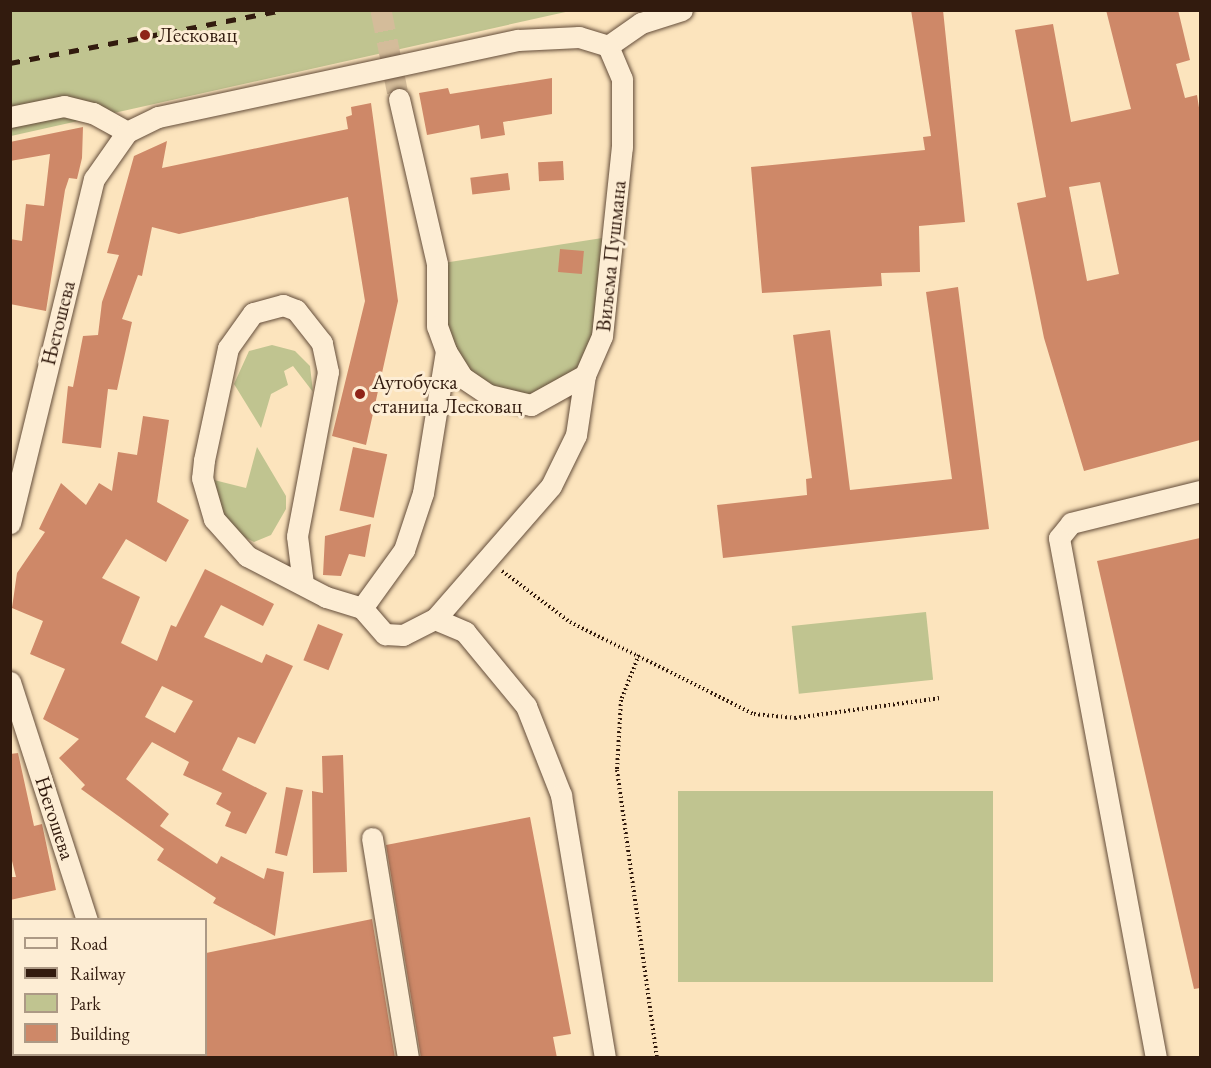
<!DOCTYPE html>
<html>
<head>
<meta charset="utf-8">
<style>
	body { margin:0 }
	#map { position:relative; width:1211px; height:1068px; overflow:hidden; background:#fce4bd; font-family:"EB Garamond",serif }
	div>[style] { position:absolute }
	.green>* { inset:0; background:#c0c490; transform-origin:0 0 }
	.building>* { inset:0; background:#ce8868; transform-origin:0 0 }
	.minor-tunnel>* { height:21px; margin-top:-10.5px; transform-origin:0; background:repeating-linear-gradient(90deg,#d4bc9a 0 21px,transparent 0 31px) }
	.path>* { height:4px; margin-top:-2px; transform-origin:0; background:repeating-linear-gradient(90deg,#321b0e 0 1.5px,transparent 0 4.5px) }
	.roads { filter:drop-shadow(0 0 2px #644d3a) drop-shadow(0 0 2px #644d3a) }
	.minor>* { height:21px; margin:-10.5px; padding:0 10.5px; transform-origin:10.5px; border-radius:10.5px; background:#fdedd4 }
	.rail>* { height:4.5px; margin-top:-2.25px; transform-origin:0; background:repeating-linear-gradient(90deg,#321b0e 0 10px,transparent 0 20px) }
	.dots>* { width:16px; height:16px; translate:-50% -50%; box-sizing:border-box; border:3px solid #fdedd4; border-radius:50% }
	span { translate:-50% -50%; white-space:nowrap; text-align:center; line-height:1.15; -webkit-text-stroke:6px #fdedd4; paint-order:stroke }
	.poi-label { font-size:21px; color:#321b0e }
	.left { translate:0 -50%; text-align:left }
	.street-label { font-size:21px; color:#321b0e }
	.frame { position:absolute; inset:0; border:12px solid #321b0e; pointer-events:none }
	.legend { position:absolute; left:12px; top:918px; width:195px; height:138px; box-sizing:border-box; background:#fdedd4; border:2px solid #ac9985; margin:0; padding:8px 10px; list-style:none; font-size:18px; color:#321b0e }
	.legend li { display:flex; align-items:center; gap:12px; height:30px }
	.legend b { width:30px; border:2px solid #ac9985 }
</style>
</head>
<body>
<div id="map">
	<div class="green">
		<div style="clip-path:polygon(11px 11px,570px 11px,11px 136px)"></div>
		<div style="clip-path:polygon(615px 236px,599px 352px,531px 405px,489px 395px,446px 351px,437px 264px)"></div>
		<div style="clip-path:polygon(272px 345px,295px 351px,310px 366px,313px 392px,293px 366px,284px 371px,288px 385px,271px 394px,261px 428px,234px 384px,249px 351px)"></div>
		<div style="clip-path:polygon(257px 447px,286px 496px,286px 509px,271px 535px,254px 542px,228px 529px,214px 480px,246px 488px)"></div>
		<div style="left:926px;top:612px;width:68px;height:135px;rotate:84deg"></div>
		<div style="left:678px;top:791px;width:315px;height:191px"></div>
	</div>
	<div class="building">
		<div style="clip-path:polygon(911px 10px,943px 10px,965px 222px,919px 226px,920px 272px,881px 273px,882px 286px,762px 293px,751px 167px,925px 150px,923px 137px,931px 136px)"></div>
		<div style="clip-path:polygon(evenodd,1106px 10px,1178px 10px,1190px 60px,1176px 64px,1185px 98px,1197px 95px,1200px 114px,1200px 440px,1084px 471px,1044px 338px,1017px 203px,1046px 197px,1015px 30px,1053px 24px,1071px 122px,1131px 109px,1106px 10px,1100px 182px,1119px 274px,1087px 281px,1069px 187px,1100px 182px)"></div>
		<div style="clip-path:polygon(552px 78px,552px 114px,503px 122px,505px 135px,481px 139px,479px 125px,427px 135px,419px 93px,448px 88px,450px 94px)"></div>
		<div style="clip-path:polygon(371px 103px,398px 301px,366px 445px,332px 436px,365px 301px,348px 197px,179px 234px,152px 227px,142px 276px,138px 275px,122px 319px,132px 322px,117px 390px,108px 389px,101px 448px,62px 443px,68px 386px,73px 387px,83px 336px,98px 335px,102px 302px,119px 255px,107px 253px,134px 156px,167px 141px,162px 168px,348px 129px,346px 117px,352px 115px,351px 107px)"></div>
		<div style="clip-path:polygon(83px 127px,82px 158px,77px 179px,69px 178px,65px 190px,46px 311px,10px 304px,10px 239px,22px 241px,26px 204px,44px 206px,50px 154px,10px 161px,10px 142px)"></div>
		<div style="left:563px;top:161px;width:19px;height:25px;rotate:87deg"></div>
		<div style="left:508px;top:173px;width:17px;height:38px;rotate:83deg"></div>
		<div style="left:560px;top:249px;width:24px;height:23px;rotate:5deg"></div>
		<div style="clip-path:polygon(958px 287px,989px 529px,723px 558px,717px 505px,807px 495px,806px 479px,812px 478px,793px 335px,830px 330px,850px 490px,952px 479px,926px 292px)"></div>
		<div style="clip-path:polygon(evenodd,143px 416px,169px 420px,157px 502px,189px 520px,166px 562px,126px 539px,102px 578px,140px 597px,121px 643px,157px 661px,171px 625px,176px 627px,205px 569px,274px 604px,263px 626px,221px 605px,204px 637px,262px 663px,266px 654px,293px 666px,255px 744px,238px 737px,222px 770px,267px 793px,246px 834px,225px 826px,231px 812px,216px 804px,222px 793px,183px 775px,189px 762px,152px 742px,126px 779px,169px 814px,160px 826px,217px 864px,221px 856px,264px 879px,267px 868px,284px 872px,275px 936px,213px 903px,216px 898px,157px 860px,164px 849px,81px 789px,85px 785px,59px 758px,79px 739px,43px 719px,65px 669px,30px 654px,43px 621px,12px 608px,17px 573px,45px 532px,39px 529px,61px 483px,86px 505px,99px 483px,112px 491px,118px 452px,137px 455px,143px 416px,162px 686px,193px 701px,175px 733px,145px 717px,162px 686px)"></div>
		<div style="left:353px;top:447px;width:35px;height:65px;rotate:12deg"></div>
		<div style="clip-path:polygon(371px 524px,365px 557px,349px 554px,341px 576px,323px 575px,325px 536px)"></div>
		<div style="clip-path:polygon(1200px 538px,1200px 988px,1194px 989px,1097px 561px)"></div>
		<div style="left:318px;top:624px;width:27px;height:39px;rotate:22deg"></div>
		<div style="clip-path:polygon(18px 753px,34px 826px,42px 824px,56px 890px,10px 900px,10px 877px,16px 877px,10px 853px,10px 754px)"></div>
		<div style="clip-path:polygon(343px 755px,347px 872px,313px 873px,312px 791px,323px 793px,322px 756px)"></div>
		<div style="clip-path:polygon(286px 787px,303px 790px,287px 856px,275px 853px)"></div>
		<div style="clip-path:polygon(530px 817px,571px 1034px,553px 1037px,557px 1058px,421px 1058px,386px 845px)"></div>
		<div style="clip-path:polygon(372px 919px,395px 1058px,206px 1058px,206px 953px)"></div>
	</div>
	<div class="minor-tunnel">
		<div style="left:381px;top:10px;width:91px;rotate:78.6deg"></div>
	</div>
	<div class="path">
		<div style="left:502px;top:571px;width:85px;rotate:36.9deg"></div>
		<div style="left:570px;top:622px;width:206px;rotate:26.6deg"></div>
		<div style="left:754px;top:714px;width:41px;rotate:5.6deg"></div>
		<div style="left:795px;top:718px;width:147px;rotate:-7.8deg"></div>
		<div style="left:639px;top:655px;width:48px;rotate:111.8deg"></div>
		<div style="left:621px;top:700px;width:70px;rotate:93.3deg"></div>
		<div style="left:617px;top:770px;width:291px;rotate:82.1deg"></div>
	</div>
	<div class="roads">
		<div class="minor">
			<div style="left:608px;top:46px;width:40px;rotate:-34.9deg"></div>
			<div style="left:641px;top:23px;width:43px;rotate:-17.6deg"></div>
			<div style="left:399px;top:99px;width:169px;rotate:77deg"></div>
			<div style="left:437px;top:264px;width:62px;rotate:90deg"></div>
			<div style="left:437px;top:326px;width:27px;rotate:70deg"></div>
			<div style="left:446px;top:351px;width:31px;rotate:58deg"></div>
			<div style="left:462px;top:377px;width:32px;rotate:34deg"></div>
			<div style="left:489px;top:395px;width:43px;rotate:13.4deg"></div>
			<div style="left:531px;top:405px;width:62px;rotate:-29.1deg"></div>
			<div style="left:585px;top:375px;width:43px;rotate:-66.4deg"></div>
			<div style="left:602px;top:336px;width:190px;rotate:-84deg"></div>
			<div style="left:622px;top:147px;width:68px;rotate:-90deg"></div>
			<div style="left:622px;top:79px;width:36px;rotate:-113deg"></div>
			<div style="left:10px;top:117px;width:55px;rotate:-11.5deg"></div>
			<div style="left:64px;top:106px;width:30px;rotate:14deg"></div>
			<div style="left:93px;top:113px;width:39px;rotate:29deg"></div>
			<div style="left:10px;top:523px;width:354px;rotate:-76.3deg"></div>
			<div style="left:94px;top:179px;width:57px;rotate:-54.9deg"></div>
			<div style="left:127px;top:132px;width:34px;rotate:-26deg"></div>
			<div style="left:158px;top:117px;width:368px;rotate:-12.1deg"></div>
			<div style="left:518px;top:40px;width:61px;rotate:-2.8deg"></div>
			<div style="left:579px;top:37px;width:30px;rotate:17deg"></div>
			<div style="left:303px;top:584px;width:48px;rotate:-97.1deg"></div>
			<div style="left:297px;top:536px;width:167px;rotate:-79.3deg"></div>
			<div style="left:328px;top:372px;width:30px;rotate:-102deg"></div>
			<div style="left:322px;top:343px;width:42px;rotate:-128.2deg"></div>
			<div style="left:296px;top:310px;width:14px;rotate:-159deg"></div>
			<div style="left:283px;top:305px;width:31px;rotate:165deg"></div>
			<div style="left:253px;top:313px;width:43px;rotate:125.5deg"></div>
			<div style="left:228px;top:348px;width:115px;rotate:102.1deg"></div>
			<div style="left:204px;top:460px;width:18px;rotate:96deg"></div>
			<div style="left:202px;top:478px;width:43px;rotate:73.7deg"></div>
			<div style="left:214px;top:519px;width:50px;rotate:48.3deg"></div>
			<div style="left:247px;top:556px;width:89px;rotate:27.4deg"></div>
			<div style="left:326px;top:597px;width:38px;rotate:17deg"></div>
			<div style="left:362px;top:608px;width:35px;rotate:49deg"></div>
			<div style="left:385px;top:634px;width:18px;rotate:3deg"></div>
			<div style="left:403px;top:635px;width:36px;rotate:-27deg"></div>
			<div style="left:435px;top:619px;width:176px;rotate:-48.9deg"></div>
			<div style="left:551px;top:486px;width:57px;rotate:-63.9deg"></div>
			<div style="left:576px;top:435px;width:61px;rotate:-81.5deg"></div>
			<div style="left:362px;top:608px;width:72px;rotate:-54.1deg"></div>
			<div style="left:404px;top:550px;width:60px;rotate:-71.6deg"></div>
			<div style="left:423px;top:493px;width:144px;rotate:-80.8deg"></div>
			<div style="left:435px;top:619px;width:33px;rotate:23deg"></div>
			<div style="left:465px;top:632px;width:96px;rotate:50.5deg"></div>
			<div style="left:526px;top:706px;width:96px;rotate:68.5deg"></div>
			<div style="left:561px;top:795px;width:267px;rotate:80.5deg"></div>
			<div style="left:10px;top:682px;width:250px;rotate:72.1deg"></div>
			<div style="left:372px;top:838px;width:223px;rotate:80.7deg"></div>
			<div style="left:78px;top:1058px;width:4px;rotate:-76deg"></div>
			<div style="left:1156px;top:1058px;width:529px;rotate:-100.57deg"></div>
			<div style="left:1059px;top:538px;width:19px;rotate:-51deg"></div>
			<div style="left:1071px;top:523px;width:133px;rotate:-13.9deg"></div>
		</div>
	</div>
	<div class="rail">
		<div style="left:10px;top:63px;width:278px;rotate:-11deg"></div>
	</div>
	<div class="dots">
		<div style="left:145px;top:35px;background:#8f2418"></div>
		<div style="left:360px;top:394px;background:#8f2418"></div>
	</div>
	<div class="poi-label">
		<span class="left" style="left:158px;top:35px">Лесковац</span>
		<span class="left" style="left:372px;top:394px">Аутобуска<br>станица Лесковац</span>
	</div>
	<div class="street-label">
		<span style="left:611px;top:256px;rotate:-84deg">Виљема Пушмана</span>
		<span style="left:58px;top:323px;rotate:-76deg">Његошева</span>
		<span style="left:55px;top:818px;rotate:72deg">Његошева</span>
	</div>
	<div class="frame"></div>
	<ul class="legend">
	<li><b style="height:8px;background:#fdedd4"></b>Road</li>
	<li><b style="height:8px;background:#321b0e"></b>Railway</li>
	<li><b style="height:16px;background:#c0c490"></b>Park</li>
	<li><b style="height:16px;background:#ce8868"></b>Building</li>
	</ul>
</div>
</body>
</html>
